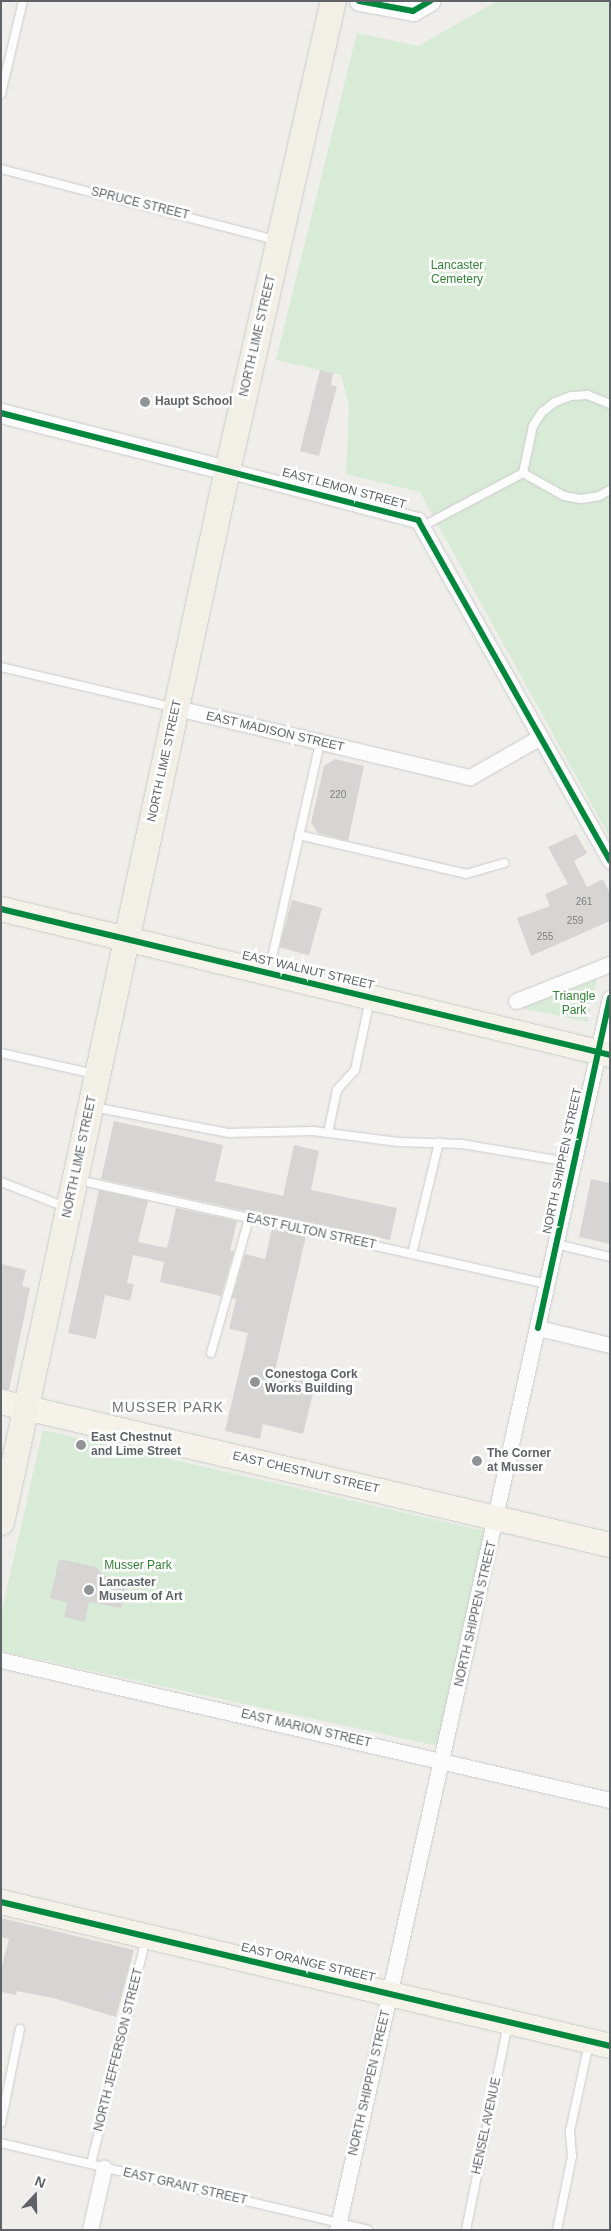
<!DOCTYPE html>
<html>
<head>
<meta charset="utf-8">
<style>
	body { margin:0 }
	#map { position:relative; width:611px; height:2231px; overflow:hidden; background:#efeeea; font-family:Arial,sans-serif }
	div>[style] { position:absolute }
	.green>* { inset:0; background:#d8ebd6 }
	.building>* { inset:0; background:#d6d5d3; transform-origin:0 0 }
	.roads { filter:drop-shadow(0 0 1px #cbcccc) drop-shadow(0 0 1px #cbcccc) }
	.service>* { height:8px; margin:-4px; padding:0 4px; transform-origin:4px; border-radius:4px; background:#fdfcfc }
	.minor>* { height:15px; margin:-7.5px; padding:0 7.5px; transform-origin:7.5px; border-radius:7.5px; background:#fdfcfc }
	.tertiary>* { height:19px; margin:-9.5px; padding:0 9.5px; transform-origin:9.5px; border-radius:9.5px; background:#fdfcfc }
	.primary>* { height:24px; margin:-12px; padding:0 12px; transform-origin:12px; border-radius:12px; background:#f4f2e9 }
	.trunk>* { height:25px; margin:-12.5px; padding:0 12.5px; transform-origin:12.5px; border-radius:12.5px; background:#f2f0e6 }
	.cycleway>* { height:6px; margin:-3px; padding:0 3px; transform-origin:3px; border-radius:3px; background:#00873e }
	.dots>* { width:14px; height:14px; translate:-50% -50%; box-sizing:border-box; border:2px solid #fff; border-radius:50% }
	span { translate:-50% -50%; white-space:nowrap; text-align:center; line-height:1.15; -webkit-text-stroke:5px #fff; paint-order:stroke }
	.number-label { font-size:10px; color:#7e8184 }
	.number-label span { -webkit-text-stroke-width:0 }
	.street-label { font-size:12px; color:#5f6368 }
	.park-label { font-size:12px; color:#348238 }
	.poi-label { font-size:12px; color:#5f6368; font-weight:700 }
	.left { translate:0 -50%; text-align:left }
	.neighbourhood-label { font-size:14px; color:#70757a; letter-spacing:1px }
	.frame { position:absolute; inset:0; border:2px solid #5f6368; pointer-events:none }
	.north { position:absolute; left:10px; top:2171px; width:50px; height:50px; -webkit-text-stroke:4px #fff; paint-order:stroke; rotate:21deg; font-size:14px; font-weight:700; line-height:20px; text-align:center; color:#5f6368 }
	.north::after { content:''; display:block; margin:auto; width:18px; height:22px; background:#5f6368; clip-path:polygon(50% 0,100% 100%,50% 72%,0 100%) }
</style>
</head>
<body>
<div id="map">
	<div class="green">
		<div style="clip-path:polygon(497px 1px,610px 1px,610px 838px,420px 492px,346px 474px,349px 405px,341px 375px,276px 360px,357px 33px,418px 46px)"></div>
		<div style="clip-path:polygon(597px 979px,587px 1022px,522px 1008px)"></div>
		<div style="clip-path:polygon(43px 1430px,484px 1531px,438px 1746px,1px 1651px,1px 1614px)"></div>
	</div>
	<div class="building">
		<div style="clip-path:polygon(320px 370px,333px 373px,331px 385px,337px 386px,319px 456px,300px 451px)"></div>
		<div style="clip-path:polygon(335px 759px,364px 766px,348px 841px,318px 833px,311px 823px,324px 766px)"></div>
		<div style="clip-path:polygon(576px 834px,587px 853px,574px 861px,587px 887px,603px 879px,610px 894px,610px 921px,531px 956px,517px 918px,550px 906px,545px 894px,568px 884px,548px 847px)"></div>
		<div style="left:292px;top:900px;width:31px;height:49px;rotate:15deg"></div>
		<div style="clip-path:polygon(114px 1121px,223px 1145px,215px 1181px,283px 1196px,294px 1145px,319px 1151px,311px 1190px,397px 1208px,390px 1240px,309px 1223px,309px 1225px,101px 1179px)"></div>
		<div style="clip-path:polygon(591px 1179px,610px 1183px,610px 1244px,579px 1237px)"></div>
		<div style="clip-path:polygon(99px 1190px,148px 1201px,138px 1242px,167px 1248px,176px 1208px,237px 1221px,230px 1251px,234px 1251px,221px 1296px,160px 1282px,164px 1262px,133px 1255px,127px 1283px,134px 1284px,130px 1301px,105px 1295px,96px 1339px,68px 1333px)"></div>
		<div style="clip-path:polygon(272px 1229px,306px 1236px,275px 1371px,316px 1381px,303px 1434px,263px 1424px,260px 1439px,225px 1431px,248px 1333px,229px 1329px,236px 1299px,232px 1298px,245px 1254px,265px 1259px)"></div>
		<div style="clip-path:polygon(1px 1264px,26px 1270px,22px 1286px,30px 1288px,9px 1390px,1px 1389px)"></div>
		<div style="clip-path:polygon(59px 1559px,96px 1567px,104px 1576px,127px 1581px,121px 1608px,89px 1602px,85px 1622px,64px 1617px,67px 1603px,50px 1598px)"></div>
		<div style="clip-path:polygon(1px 1918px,134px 1950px,116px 2017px,53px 1998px,17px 1991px,16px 1995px,1px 1992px,1px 1969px,9px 1939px,1px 1937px)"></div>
	</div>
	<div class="roads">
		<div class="service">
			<div style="left:1px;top:94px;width:96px;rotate:-76.7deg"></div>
			<div style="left:1px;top:169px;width:283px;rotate:14.5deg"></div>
			<div style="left:610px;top:404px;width:24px;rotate:-158deg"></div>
			<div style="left:588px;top:395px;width:17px;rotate:177deg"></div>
			<div style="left:571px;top:396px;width:17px;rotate:159deg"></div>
			<div style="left:555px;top:402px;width:16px;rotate:142deg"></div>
			<div style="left:542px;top:412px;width:17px;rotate:123deg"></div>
			<div style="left:533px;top:426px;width:48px;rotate:102deg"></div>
			<div style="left:523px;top:473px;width:47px;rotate:29.3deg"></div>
			<div style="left:564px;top:496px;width:17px;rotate:10deg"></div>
			<div style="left:581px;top:499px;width:18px;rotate:-9deg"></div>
			<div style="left:599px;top:496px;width:13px;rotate:-29deg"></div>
			<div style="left:423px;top:526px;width:113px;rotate:-27.9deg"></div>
			<div style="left:1px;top:667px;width:176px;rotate:13.2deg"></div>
			<div style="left:299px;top:835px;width:171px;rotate:13.1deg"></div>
			<div style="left:466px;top:874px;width:40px;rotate:-16deg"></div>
			<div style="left:269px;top:971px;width:234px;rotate:-77.4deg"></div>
			<div style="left:1px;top:1053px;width:95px;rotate:12.7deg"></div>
			<div style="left:93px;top:1107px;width:137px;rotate:10.9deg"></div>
			<div style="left:228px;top:1133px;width:85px;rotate:-1.3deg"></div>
			<div style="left:313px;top:1131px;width:86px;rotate:7.4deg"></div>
			<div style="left:398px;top:1142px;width:64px;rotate:1.8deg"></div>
			<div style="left:462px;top:1144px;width:114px;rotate:9.6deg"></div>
			<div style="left:328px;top:1133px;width:44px;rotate:-78.2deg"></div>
			<div style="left:337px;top:1090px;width:27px;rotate:-48deg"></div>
			<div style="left:355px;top:1070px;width:73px;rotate:-78.1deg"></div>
			<div style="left:78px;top:1180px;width:480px;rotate:12.5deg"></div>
			<div style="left:1px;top:1182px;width:69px;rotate:21.3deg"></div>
			<div style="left:556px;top:1244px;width:56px;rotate:13.5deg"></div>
			<div style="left:412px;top:1254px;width:115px;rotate:-76.4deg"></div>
			<div style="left:211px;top:1353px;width:139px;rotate:-74.2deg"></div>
			<div style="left:1px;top:2123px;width:96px;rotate:-78.6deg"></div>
			<div style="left:1px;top:2143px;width:377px;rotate:13.3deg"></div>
			<div style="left:91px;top:2164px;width:233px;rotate:-76.3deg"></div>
			<div style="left:466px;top:2230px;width:210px;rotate:-78.5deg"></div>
			<div style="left:557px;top:2230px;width:76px;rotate:-78.5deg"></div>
			<div style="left:572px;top:2156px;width:25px;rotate:-95deg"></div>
			<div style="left:570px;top:2131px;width:90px;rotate:-77.8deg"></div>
		</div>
		<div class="minor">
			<div style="left:227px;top:470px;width:197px;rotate:14.7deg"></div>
			<div style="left:418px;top:520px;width:391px;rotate:60.6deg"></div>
			<div style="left:177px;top:708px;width:301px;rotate:13.3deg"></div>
			<div style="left:470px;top:777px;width:81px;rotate:-29.7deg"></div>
			<div style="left:516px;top:1001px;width:101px;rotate:-21.5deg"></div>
			<div style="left:538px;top:1328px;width:74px;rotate:13.3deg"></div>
			<div style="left:1px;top:1660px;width:625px;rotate:12.95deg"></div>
			<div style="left:90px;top:2230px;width:64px;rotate:-77.3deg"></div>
			<div style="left:337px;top:2230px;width:1262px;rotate:-77.51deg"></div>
		</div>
		<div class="tertiary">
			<div style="left:359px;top:1px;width:55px;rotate:10.5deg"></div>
			<div style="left:413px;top:11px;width:20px;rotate:-30deg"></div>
			<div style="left:1px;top:413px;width:233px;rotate:14.2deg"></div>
		</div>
		<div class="primary">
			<div style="left:1px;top:909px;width:626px;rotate:13.48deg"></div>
			<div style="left:1px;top:1402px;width:626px;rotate:13.21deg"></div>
			<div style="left:1px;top:1902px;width:626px;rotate:13.3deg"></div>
		</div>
		<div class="trunk">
			<div style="left:1px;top:1522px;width:1076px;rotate:-77.88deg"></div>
			<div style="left:227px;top:470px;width:481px;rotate:-77.3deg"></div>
		</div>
	</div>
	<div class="cycleway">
		<div style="left:359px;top:1px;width:55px;rotate:10.5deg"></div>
		<div style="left:413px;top:11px;width:20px;rotate:-30deg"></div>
		<div style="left:1px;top:413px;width:431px;rotate:14.4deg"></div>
		<div style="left:418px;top:520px;width:391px;rotate:60.6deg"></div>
		<div style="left:1px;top:909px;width:626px;rotate:13.48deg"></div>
		<div style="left:538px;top:1328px;width:338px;rotate:-77.7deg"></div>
		<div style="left:1px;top:1902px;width:626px;rotate:13.3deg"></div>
	</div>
	<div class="dots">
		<div style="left:145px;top:402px;background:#919496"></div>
		<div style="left:255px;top:1382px;background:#919496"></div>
		<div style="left:81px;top:1445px;background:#919496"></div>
		<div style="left:477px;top:1461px;background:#919496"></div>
		<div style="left:89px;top:1590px;background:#919496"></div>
	</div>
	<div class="number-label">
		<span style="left:338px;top:795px">220</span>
		<span style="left:584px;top:902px">261</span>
		<span style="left:575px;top:921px">259</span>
		<span style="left:545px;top:937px">255</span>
	</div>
	<div class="street-label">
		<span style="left:140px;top:204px;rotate:14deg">SPRUCE STREET</span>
		<span style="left:258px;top:336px;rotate:-77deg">NORTH LIME STREET</span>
		<span style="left:344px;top:489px;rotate:15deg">EAST LEMON STREET</span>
		<span style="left:275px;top:732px;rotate:13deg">EAST MADISON STREET</span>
		<span style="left:165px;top:761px;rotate:-78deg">NORTH LIME STREET</span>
		<span style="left:308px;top:971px;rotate:13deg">EAST WALNUT STREET</span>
		<span style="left:80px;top:1157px;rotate:-78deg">NORTH LIME STREET</span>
		<span style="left:563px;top:1161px;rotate:-78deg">NORTH SHIPPEN STREET</span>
		<span style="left:311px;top:1232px;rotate:12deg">EAST FULTON STREET</span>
		<span style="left:306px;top:1473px;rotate:13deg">EAST CHESTNUT STREET</span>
		<span style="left:476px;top:1614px;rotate:-77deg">NORTH SHIPPEN STREET</span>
		<span style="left:306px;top:1729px;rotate:13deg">EAST MARION STREET</span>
		<span style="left:308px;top:1963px;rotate:13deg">EAST ORANGE STREET</span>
		<span style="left:119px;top:2050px;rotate:-76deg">NORTH JEFFERSON STREET</span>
		<span style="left:370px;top:2083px;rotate:-77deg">NORTH SHIPPEN STREET</span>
		<span style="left:487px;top:2126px;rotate:-78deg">HENSEL AVENUE</span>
		<span style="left:185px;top:2187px;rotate:13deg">EAST GRANT STREET</span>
	</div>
	<div class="park-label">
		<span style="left:457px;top:273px">Lancaster<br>Cemetery</span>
		<span style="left:574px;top:1004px">Triangle<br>Park</span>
		<span style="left:138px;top:1566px">Musser Park</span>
	</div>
	<div class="poi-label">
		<span class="left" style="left:155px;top:402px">Haupt School</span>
		<span class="left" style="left:265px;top:1382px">Conestoga Cork<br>Works Building</span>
		<span class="left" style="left:91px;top:1445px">East Chestnut<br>and Lime Street</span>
		<span class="left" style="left:487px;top:1461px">The Corner<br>at Musser</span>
		<span class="left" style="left:99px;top:1590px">Lancaster<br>Museum of Art</span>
	</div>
	<div class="neighbourhood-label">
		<span style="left:168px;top:1407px">MUSSER PARK</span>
	</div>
	<div class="frame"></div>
	<div class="north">N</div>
</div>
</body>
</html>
